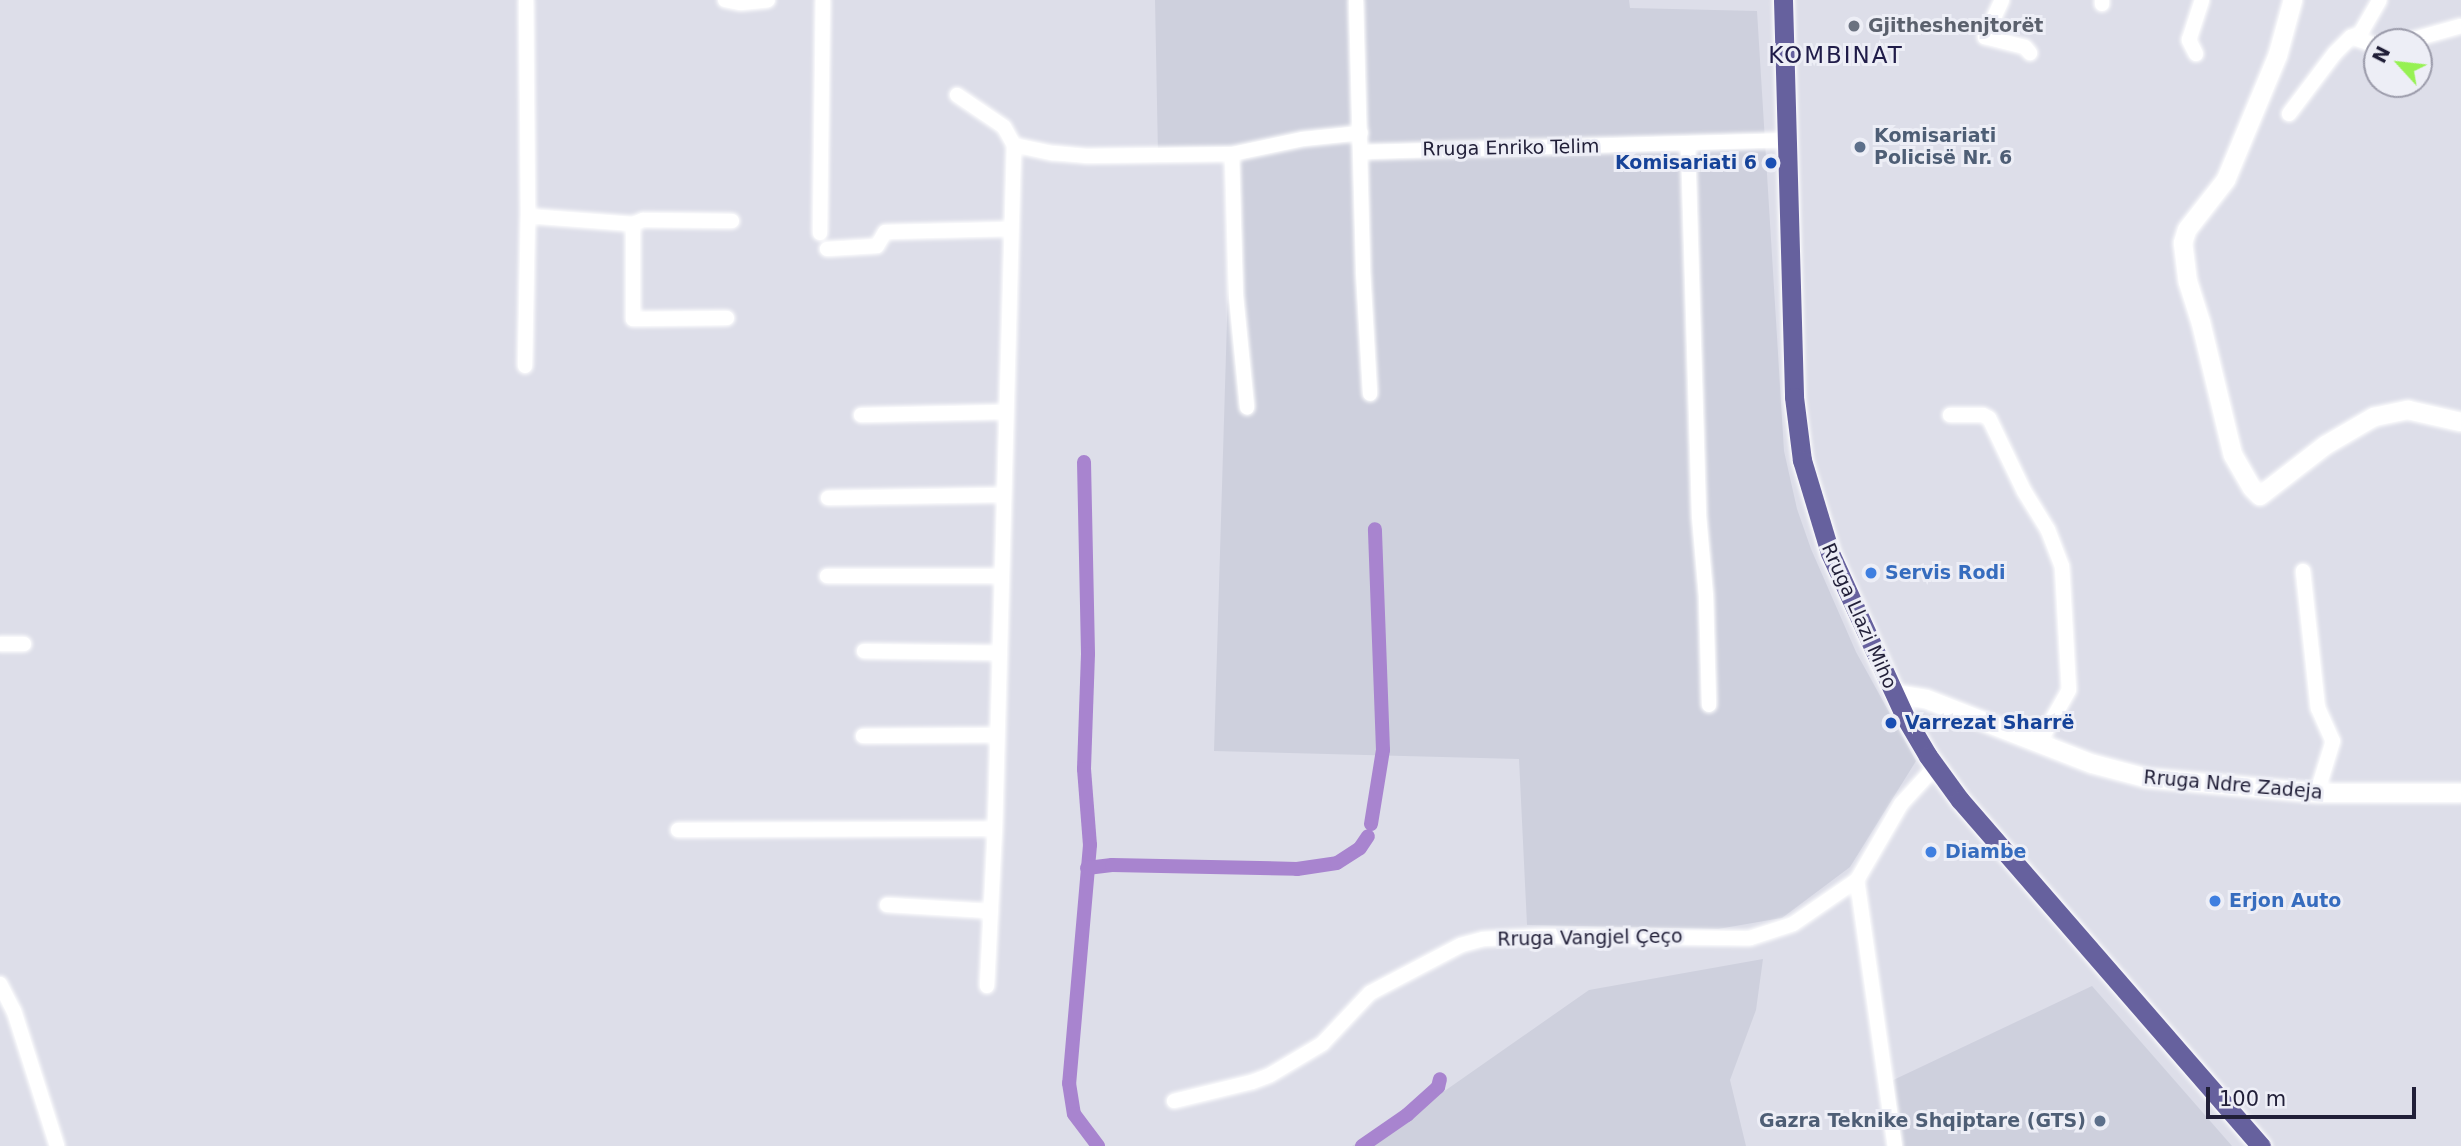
<!DOCTYPE html>
<html>
<head>
<meta charset="utf-8">
<style>
	body { margin:0 }
	#map { position:relative; width:2461px; height:1146px; overflow:hidden; background:#dddee9; font-family:"DejaVu Sans",sans-serif }
	div>[style] { position:absolute }
	.built>* { inset:0; background:#ced0dd }
	.canal>* { height:14px; margin:-7px; padding:0 7px; transform-origin:7px; border-radius:7px; background:#a884cf }
	.roads { filter:drop-shadow(0 0 2px #fff) drop-shadow(0 0 2px #fff) }
	.minor>* { height:14px; margin:-7px; padding:0 7px; transform-origin:7px; border-radius:7px; background:#fff }
	.tertiary>* { height:18px; margin:-9px; padding:0 9px; transform-origin:9px; border-radius:9px; background:#fff }
	.primary>* { height:19px; margin:-9.5px; padding:0 9.5px; transform-origin:9.5px; border-radius:9.5px; background:#66619e }
	.dots>* { width:19px; height:19px; translate:-50% -50%; box-sizing:border-box; border:4px solid #edeef6; border-radius:50% }
	span { translate:-50% -50%; white-space:nowrap; text-align:center; line-height:1.15; -webkit-text-stroke:6px #edeef6; paint-order:stroke }
	.worship-label { font-size:19px; color:#5b616d; font-weight:700 }
	.left { translate:0 -50%; text-align:left }
	.service-label { font-size:19px; color:#4e5e75; font-weight:700 }
	.right { translate:-100% -50%; text-align:right }
	.street-label { font-size:19px; color:#211f38 }
	.transit-label { font-size:19px; color:#164399; font-weight:700 }
	.shop-label { font-size:19px; color:#366cbe; font-weight:700 }
	.quarter-label { font-size:23px; color:#201c49; letter-spacing:2px }
	.north { position:absolute; left:2363px; top:28px; width:70px; height:70px; box-sizing:border-box; background:#edeef6; border:2px solid #9b9baa; border-radius:50%; rotate:297deg; font-size:19px; font-weight:700; line-height:28px; text-align:center; color:#211f38 }
	.north::after { content:''; display:block; margin:auto; width:24px; height:32px; background:#96f153; clip-path:polygon(50% 0,100% 100%,50% 72%,0 100%) }
	.scale { position:absolute; left:2206px; top:1087px; width:210px; height:32px; box-sizing:border-box; border:4px solid #211f38; border-top:0; padding-left:9px; font-size:21px; line-height:24px; white-space:nowrap; color:#211f38; -webkit-text-stroke:5px #edeef6; paint-order:stroke }
</style>
</head>
<body>
<div id="map">
	<div class="built">
		<div style="clip-path:polygon(1155px 0,1629px 0,1630px 8px,1757px 11px,1784px 451px,1797px 509px,1811px 549px,1856px 652px,1916px 761px,1850px 867px,1782px 918px,1718px 929px,1527px 925px,1519px 759px,1214px 751px,1232px 155px,1158px 155px)"></div>
		<div style="clip-path:polygon(1763px 959px,1756px 1010px,1730px 1080px,1746px 1146px,1352px 1146px,1446px 1090px,1589px 990px)"></div>
		<div style="clip-path:polygon(2092px 986px,2232px 1146px,1895px 1146px,1887px 1083px)"></div>
	</div>
	<div class="canal">
		<div style="left:1084px;top:462px;width:192px;rotate:88.8deg"></div>
		<div style="left:1088px;top:654px;width:115px;rotate:92deg"></div>
		<div style="left:1084px;top:769px;width:76px;rotate:85.5deg"></div>
		<div style="left:1090px;top:845px;width:239px;rotate:95deg"></div>
		<div style="left:1069px;top:1083px;width:31px;rotate:81deg"></div>
		<div style="left:1074px;top:1114px;width:40px;rotate:53deg"></div>
		<div style="left:1371px;top:824px;width:75px;rotate:-80.8deg"></div>
		<div style="left:1383px;top:750px;width:221px;rotate:-92.1deg"></div>
		<div style="left:1087px;top:868px;width:25px;rotate:-7deg"></div>
		<div style="left:1112px;top:865px;width:185px;rotate:1.2deg"></div>
		<div style="left:1297px;top:869px;width:40px;rotate:-8.5deg"></div>
		<div style="left:1337px;top:863px;width:27px;rotate:-33deg"></div>
		<div style="left:1360px;top:848px;width:14px;rotate:-56deg"></div>
		<div style="left:1362px;top:1146px;width:55px;rotate:-34.6deg"></div>
		<div style="left:1407px;top:1115px;width:42px;rotate:-42.1deg"></div>
		<div style="left:1438px;top:1087px;width:8px;rotate:-76deg"></div>
	</div>
	<div class="roads">
		<div class="minor">
			<div style="left:725px;top:0;width:16px;rotate:11deg"></div>
			<div style="left:741px;top:3px;width:27px;rotate:-6deg"></div>
			<div style="left:1356px;top:0;width:271px;rotate:88.5deg"></div>
			<div style="left:1363px;top:271px;width:123px;rotate:86.7deg"></div>
			<div style="left:2002px;top:0;width:41px;rotate:114.7deg"></div>
			<div style="left:1985px;top:37px;width:41px;rotate:14deg"></div>
			<div style="left:2025px;top:47px;width:8px;rotate:50deg"></div>
			<div style="left:2102px;top:4px;width:4px;rotate:-90deg"></div>
			<div style="left:2351px;top:37px;width:28px;rotate:19deg"></div>
			<div style="left:2404px;top:42px;width:59px;rotate:-15.7deg"></div>
			<div style="left:2196px;top:54px;width:16px;rotate:-117deg"></div>
			<div style="left:2189px;top:40px;width:42px;rotate:-72deg"></div>
			<div style="left:957px;top:95px;width:57px;rotate:34.2deg"></div>
			<div style="left:1004px;top:127px;width:21px;rotate:61deg"></div>
			<div style="left:1014px;top:145px;width:40px;rotate:12deg"></div>
			<div style="left:1053px;top:153px;width:33px;rotate:5deg"></div>
			<div style="left:1086px;top:156px;width:146px;rotate:-0.8deg"></div>
			<div style="left:1232px;top:154px;width:73px;rotate:-11.9deg"></div>
			<div style="left:1303px;top:139px;width:58px;rotate:-5.9deg"></div>
			<div style="left:2289px;top:114px;width:76px;rotate:-53deg"></div>
			<div style="left:2335px;top:53px;width:23px;rotate:-45deg"></div>
			<div style="left:2351px;top:37px;width:9px;rotate:-18deg"></div>
			<div style="left:2360px;top:34px;width:39px;rotate:-60deg"></div>
			<div style="left:1688px;top:144px;width:372px;rotate:88.3deg"></div>
			<div style="left:1699px;top:516px;width:80px;rotate:85deg"></div>
			<div style="left:1706px;top:596px;width:109px;rotate:88.4deg"></div>
			<div style="left:1361px;top:152px;width:426px;rotate:-1.6deg"></div>
			<div style="left:1232px;top:154px;width:142px;rotate:88.4deg"></div>
			<div style="left:1236px;top:296px;width:112px;rotate:84.3deg"></div>
			<div style="left:528px;top:216px;width:105px;rotate:4.4deg"></div>
			<div style="left:633px;top:224px;width:95px;rotate:90deg"></div>
			<div style="left:633px;top:319px;width:94px;rotate:-0.6deg"></div>
			<div style="left:633px;top:224px;width:11px;rotate:-22deg"></div>
			<div style="left:643px;top:220px;width:89px;rotate:0.6deg"></div>
			<div style="left:820px;top:233px;width:233px;rotate:-89.3deg"></div>
			<div style="left:827px;top:249px;width:50px;rotate:-3.4deg"></div>
			<div style="left:877px;top:246px;width:16px;rotate:-60deg"></div>
			<div style="left:885px;top:232px;width:125px;rotate:-1.4deg"></div>
			<div style="left:525px;top:366px;width:150px;rotate:-88.9deg"></div>
			<div style="left:528px;top:216px;width:216px;rotate:-90.5deg"></div>
			<div style="left:861px;top:415px;width:143px;rotate:-1.2deg"></div>
			<div style="left:1950px;top:415px;width:33px"></div>
			<div style="left:1983px;top:415px;width:7px;rotate:27deg"></div>
			<div style="left:1989px;top:418px;width:81px;rotate:64.4deg"></div>
			<div style="left:2024px;top:491px;width:46px;rotate:58.4deg"></div>
			<div style="left:2048px;top:530px;width:39px;rotate:69deg"></div>
			<div style="left:2062px;top:566px;width:124px;rotate:86.8deg"></div>
			<div style="left:2069px;top:690px;width:61px;rotate:119.5deg"></div>
			<div style="left:828px;top:498px;width:175px;rotate:-1deg"></div>
			<div style="left:2303px;top:571px;width:138px;rotate:83.8deg"></div>
			<div style="left:2318px;top:708px;width:36px;rotate:66deg"></div>
			<div style="left:2333px;top:741px;width:54px;rotate:107.1deg"></div>
			<div style="left:827px;top:576px;width:175px"></div>
			<div style="left:0;top:644px;width:24px"></div>
			<div style="left:864px;top:651px;width:136px;rotate:0.8deg"></div>
			<div style="left:863px;top:736px;width:134px;rotate:-0.4deg"></div>
			<div style="left:678px;top:830px;width:317px;rotate:-0.2deg"></div>
			<div style="left:1857px;top:880px;width:269px;rotate:81.9deg"></div>
			<div style="left:887px;top:905px;width:104px;rotate:3.3deg"></div>
			<div style="left:0;top:984px;width:30px;rotate:63deg"></div>
			<div style="left:14px;top:1011px;width:142px;rotate:72.3deg"></div>
			<div style="left:987px;top:986px;width:157px;rotate:-87.1deg"></div>
			<div style="left:995px;top:829px;width:684px;rotate:-88.41deg"></div>
			<div style="left:1174px;top:1101px;width:80px;rotate:-13.7deg"></div>
			<div style="left:1252px;top:1082px;width:19px;rotate:-21deg"></div>
			<div style="left:1270px;top:1075px;width:61px;rotate:-30.8deg"></div>
			<div style="left:1322px;top:1044px;width:70px;rotate:-46.7deg"></div>
			<div style="left:1370px;top:993px;width:103px;rotate:-27.8deg"></div>
			<div style="left:1461px;top:945px;width:23px;rotate:-15deg"></div>
			<div style="left:1483px;top:939px;width:61px;rotate:-2.8deg"></div>
			<div style="left:1544px;top:936px;width:206px;rotate:0.6deg"></div>
			<div style="left:1750px;top:938px;width:45px;rotate:-18deg"></div>
			<div style="left:1793px;top:924px;width:78px;rotate:-34.5deg"></div>
			<div style="left:1857px;top:880px;width:88px;rotate:-59.9deg"></div>
			<div style="left:1901px;top:804px;width:50px;rotate:-47.4deg"></div>
		</div>
		<div class="tertiary">
			<div style="left:2293px;top:0;width:57px;rotate:105.3deg"></div>
			<div style="left:2278px;top:55px;width:135px;rotate:112.6deg"></div>
			<div style="left:2226px;top:180px;width:63px;rotate:128deg"></div>
			<div style="left:2187px;top:230px;width:14px;rotate:107deg"></div>
			<div style="left:2183px;top:243px;width:39px;rotate:83deg"></div>
			<div style="left:2188px;top:282px;width:43px;rotate:72.4deg"></div>
			<div style="left:2201px;top:323px;width:136px;rotate:76.4deg"></div>
			<div style="left:2233px;top:455px;width:38px;rotate:60deg"></div>
			<div style="left:2252px;top:488px;width:11px;rotate:45deg"></div>
			<div style="left:2260px;top:496px;width:83px;rotate:-37.7deg"></div>
			<div style="left:2326px;top:445px;width:56px;rotate:-30.3deg"></div>
			<div style="left:2374px;top:417px;width:35px;rotate:-12deg"></div>
			<div style="left:2408px;top:410px;width:54px;rotate:12.8deg"></div>
			<div style="left:1894px;top:694px;width:32px;rotate:9deg"></div>
			<div style="left:1926px;top:699px;width:179px;rotate:21.3deg"></div>
			<div style="left:2093px;top:764px;width:55px;rotate:14.8deg"></div>
			<div style="left:2146px;top:778px;width:172px;rotate:5deg"></div>
			<div style="left:2317px;top:793px;width:144px"></div>
		</div>
		<div class="primary">
			<div style="left:1783px;top:0;width:397px;rotate:88.4deg"></div>
			<div style="left:1794px;top:397px;width:64px;rotate:82.8deg"></div>
			<div style="left:1802px;top:460px;width:97px;rotate:73.2deg"></div>
			<div style="left:1830px;top:553px;width:180px;rotate:65.4deg"></div>
			<div style="left:1905px;top:717px;width:45px;rotate:59.5deg"></div>
			<div style="left:1928px;top:756px;width:54px;rotate:54deg"></div>
			<div style="left:1960px;top:800px;width:459px;rotate:49deg"></div>
		</div>
	</div>
	<div class="dots">
		<div style="left:1854px;top:26px;background:#6b7280"></div>
		<div style="left:1860px;top:147px;background:#5c6f8a"></div>
		<div style="left:1771px;top:163px;background:#1a4fb4"></div>
		<div style="left:1871px;top:573px;background:#3f7fe0"></div>
		<div style="left:1891px;top:723px;background:#1a4fb4"></div>
		<div style="left:1931px;top:852px;background:#3f7fe0"></div>
		<div style="left:2215px;top:901px;background:#3f7fe0"></div>
		<div style="left:2100px;top:1121px;background:#5c6f8a"></div>
	</div>
	<div class="worship-label">
		<span class="left" style="left:1868px;top:26px">Gjitheshenjtorët</span>
	</div>
	<div class="service-label">
		<span class="left" style="left:1874px;top:147px">Komisariati<br>Policisë Nr. 6</span>
		<span class="right" style="left:2086px;top:1121px">Gazra Teknike Shqiptare (GTS)</span>
	</div>
	<div class="street-label">
		<span style="left:1511px;top:148px;rotate:-1deg">Rruga Enriko Telim</span>
		<span style="left:1859px;top:616px;rotate:66deg">Rruga Llazi Miho</span>
		<span style="left:2233px;top:785px;rotate:5deg">Rruga Ndre Zadeja</span>
		<span style="left:1590px;top:938px;rotate:-1deg">Rruga Vangjel Çeço</span>
	</div>
	<div class="transit-label">
		<span class="right" style="left:1757px;top:163px">Komisariati 6</span>
		<span class="left" style="left:1905px;top:723px">Varrezat Sharrë</span>
	</div>
	<div class="shop-label">
		<span class="left" style="left:1885px;top:573px">Servis Rodi</span>
		<span class="left" style="left:1945px;top:852px">Diambe</span>
		<span class="left" style="left:2229px;top:901px">Erjon Auto</span>
	</div>
	<div class="quarter-label">
		<span style="left:1836px;top:55px">KOMBINAT</span>
	</div>
	<div class="north">N</div>
	<div class="scale">100 m</div>
</div>
</body>
</html>
